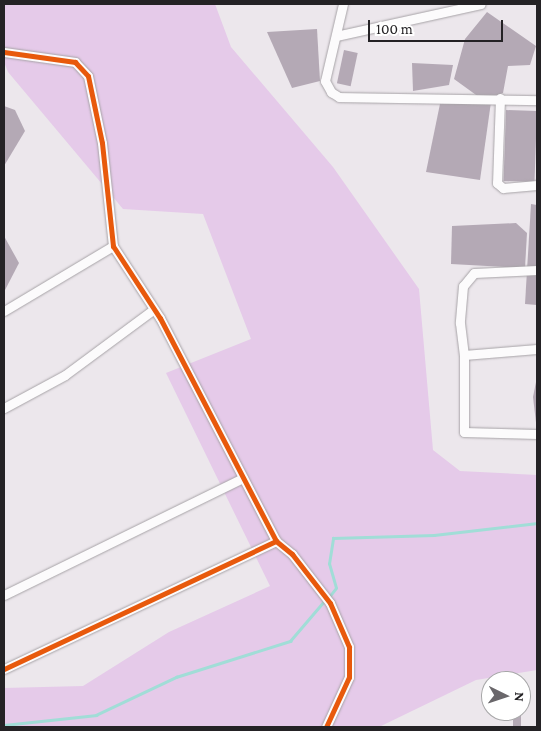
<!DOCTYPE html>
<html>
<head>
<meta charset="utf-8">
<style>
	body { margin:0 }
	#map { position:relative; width:541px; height:731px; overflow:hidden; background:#ece7ec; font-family:"Crimson Pro",serif }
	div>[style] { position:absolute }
	.green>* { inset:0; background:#e5cae9 }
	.stream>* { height:2.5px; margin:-1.25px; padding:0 1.25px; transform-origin:1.25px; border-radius:1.25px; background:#a1ddd7 }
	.building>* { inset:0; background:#b4a9b5; transform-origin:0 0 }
	.roads { filter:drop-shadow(0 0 1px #a7a3a7) drop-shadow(0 0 1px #a7a3a7) }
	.minor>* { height:9px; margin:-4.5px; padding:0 4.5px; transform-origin:4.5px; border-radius:4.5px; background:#fcfbfc }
	.cycleway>* { height:5px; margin:-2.5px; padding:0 2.5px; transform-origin:2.5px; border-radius:2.5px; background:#e8590c }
	span { translate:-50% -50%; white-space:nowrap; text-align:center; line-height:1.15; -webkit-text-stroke:4px #fff; paint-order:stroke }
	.frame { position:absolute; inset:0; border:5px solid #242225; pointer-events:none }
	.north { position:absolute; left:481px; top:671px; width:50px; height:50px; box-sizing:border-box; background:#fff; border:1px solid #a7a7a8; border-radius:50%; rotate:94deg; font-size:14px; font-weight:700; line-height:20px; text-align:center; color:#242225 }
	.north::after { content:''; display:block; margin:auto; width:18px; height:22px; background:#6a676b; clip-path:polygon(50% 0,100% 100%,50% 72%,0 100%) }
	.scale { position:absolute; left:368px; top:20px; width:135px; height:22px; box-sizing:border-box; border:2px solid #242225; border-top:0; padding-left:6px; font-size:15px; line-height:18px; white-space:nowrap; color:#242225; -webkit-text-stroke:4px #fff; paint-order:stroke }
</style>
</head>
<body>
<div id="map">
	<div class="green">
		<div style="clip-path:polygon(4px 4px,215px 4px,231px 47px,333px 167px,419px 289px,433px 450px,460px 471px,537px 475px,537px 670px,476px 680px,379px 727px,4px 727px,4px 688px,83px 686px,169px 632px,270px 586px,166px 373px,251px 339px,203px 214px,123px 209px,8px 72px,4px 62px)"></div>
	</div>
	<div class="stream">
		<div style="left:329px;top:597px;width:11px;rotate:-52deg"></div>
		<div style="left:336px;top:588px;width:25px;rotate:-106deg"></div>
		<div style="left:329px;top:564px;width:26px;rotate:-81deg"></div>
		<div style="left:333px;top:538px;width:101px;rotate:-1.7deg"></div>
		<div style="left:434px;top:535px;width:104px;rotate:-6.6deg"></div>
		<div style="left:4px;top:725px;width:93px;rotate:-6.2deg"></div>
		<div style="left:96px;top:715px;width:89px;rotate:-25.4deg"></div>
		<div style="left:176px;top:677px;width:120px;rotate:-17.5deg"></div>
		<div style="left:290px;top:641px;width:54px;rotate:-49.5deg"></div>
	</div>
	<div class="building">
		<div style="clip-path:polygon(487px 12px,536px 46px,530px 65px,508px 66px,503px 93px,483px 100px,454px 79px,465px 39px)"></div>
		<div style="clip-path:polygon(317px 29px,320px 81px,292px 88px,267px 32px)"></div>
		<div style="left:344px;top:50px;width:14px;height:34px;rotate:12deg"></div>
		<div style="clip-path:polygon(412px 63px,453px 65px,449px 85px,413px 91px)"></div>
		<div style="clip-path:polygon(441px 99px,491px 102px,480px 180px,426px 172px)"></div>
		<div style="clip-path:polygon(4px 106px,15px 110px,25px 131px,4px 166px)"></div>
		<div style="left:506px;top:110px;width:31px;height:71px;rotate:2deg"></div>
		<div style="clip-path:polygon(531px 204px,537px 205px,537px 305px,525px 304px)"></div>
		<div style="clip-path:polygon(516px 223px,527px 233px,525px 268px,451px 264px,452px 226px)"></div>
		<div style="clip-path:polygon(4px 236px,19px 263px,4px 292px)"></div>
		<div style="clip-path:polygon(537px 377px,537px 431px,533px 397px)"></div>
		<div style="left:513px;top:711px;width:8px;height:16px"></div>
	</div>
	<div class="roads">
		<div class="minor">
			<div style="left:343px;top:4px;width:79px;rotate:103.2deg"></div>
			<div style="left:325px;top:81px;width:13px;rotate:61deg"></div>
			<div style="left:331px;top:92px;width:9px;rotate:32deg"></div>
			<div style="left:339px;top:97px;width:198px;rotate:0.9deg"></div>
			<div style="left:336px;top:36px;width:148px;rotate:-12.4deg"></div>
			<div style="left:4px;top:52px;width:72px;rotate:8deg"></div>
			<div style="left:75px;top:62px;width:19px;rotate:47deg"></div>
			<div style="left:88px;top:76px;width:68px;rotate:78.2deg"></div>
			<div style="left:102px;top:143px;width:104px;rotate:83.9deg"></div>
			<div style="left:113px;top:246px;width:86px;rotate:56.9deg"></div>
			<div style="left:160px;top:318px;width:251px;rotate:62.5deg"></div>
			<div style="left:276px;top:541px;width:21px;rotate:39deg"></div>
			<div style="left:292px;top:554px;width:62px;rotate:52.2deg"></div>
			<div style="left:330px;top:603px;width:48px;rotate:66.6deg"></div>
			<div style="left:349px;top:647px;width:30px;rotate:90deg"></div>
			<div style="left:349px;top:677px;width:55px;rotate:114.7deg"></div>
			<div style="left:500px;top:98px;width:85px;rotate:92deg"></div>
			<div style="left:497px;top:183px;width:8px;rotate:40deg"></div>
			<div style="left:503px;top:188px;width:34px;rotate:-5deg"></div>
			<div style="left:537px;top:270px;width:63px;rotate:177.3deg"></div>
			<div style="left:474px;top:273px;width:17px;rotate:130deg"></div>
			<div style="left:463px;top:286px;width:37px;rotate:95deg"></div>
			<div style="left:460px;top:323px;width:32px;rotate:83deg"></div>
			<div style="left:464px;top:355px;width:77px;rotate:90deg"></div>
			<div style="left:464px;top:432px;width:73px;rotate:1.6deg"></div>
			<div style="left:4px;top:311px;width:127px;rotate:-30.8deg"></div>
			<div style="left:464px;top:355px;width:73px;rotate:-4.7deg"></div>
			<div style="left:4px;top:408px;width:69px;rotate:-28.4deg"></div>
			<div style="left:65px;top:375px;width:109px;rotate:-36.5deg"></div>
			<div style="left:4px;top:595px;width:266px;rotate:-26.1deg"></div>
			<div style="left:4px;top:669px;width:301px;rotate:-25.2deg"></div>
		</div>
	</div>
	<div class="cycleway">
		<div style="left:4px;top:52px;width:72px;rotate:8deg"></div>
		<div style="left:75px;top:62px;width:19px;rotate:47deg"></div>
		<div style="left:88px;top:76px;width:68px;rotate:78.2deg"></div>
		<div style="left:102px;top:143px;width:104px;rotate:83.9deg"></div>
		<div style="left:113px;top:246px;width:86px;rotate:56.9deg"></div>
		<div style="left:160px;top:318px;width:251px;rotate:62.5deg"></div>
		<div style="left:276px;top:541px;width:21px;rotate:39deg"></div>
		<div style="left:292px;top:554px;width:62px;rotate:52.2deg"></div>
		<div style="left:330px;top:603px;width:48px;rotate:66.6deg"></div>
		<div style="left:349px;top:647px;width:30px;rotate:90deg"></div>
		<div style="left:349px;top:677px;width:55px;rotate:114.7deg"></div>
		<div style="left:4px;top:669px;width:301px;rotate:-25.2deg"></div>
	</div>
	<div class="frame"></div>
	<div class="north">N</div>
	<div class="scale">100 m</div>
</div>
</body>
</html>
